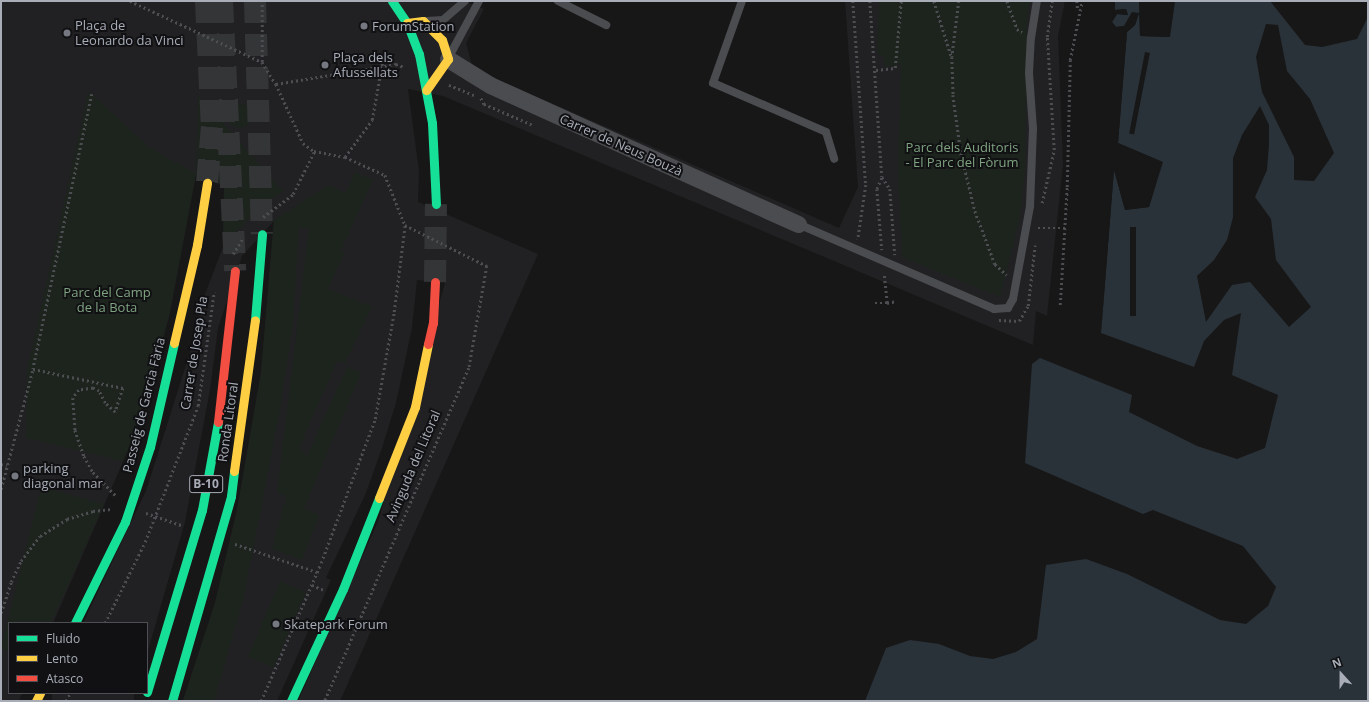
<!DOCTYPE html>
<html>
<head>
<meta charset="utf-8">
<style>
	body { margin:0 }
	#map { position:relative; width:1369px; height:702px; overflow:hidden; background:#171717; font-family:"Open Sans",sans-serif }
	div>[style] { position:absolute }
	.built>* { inset:0; background:#212123; transform-origin:0 0 }
	.green>* { inset:0; background:#1d241e; transform-origin:0 0 }
	.round { border-radius:50% }
	.water>* { inset:0; background:#2a3239 }
	.pier>* { inset:0; background:#171717; transform-origin:0 0 }
	.secondary-tunnel>* { height:22px; margin-top:-11px; transform-origin:0; background:repeating-linear-gradient(90deg,#343537 0 22px,transparent 0 33px) }
	.highway-tunnel>* { height:22px; margin-top:-11px; transform-origin:0; background:repeating-linear-gradient(90deg,#343537 0 22px,transparent 0 33px) }
	.path>* { height:2.5px; margin-top:-1.25px; transform-origin:0; background:repeating-linear-gradient(90deg,#4d4e52 0 2px,transparent 0 5px) }
	.lane>* { height:8px; margin:-4px; padding:0 4px; transform-origin:4px; border-radius:4px; background:#4b4c50 }
	.street>* { height:17px; margin:-8.5px; padding:0 8.5px; transform-origin:8.5px; border-radius:8.5px; background:#4b4c50 }
	.fast>* { height:9px; margin:-4.5px; padding:0 4.5px; transform-origin:4.5px; border-radius:4.5px; background:#16e098 }
	.slow>* { height:9px; margin:-4.5px; padding:0 4.5px; transform-origin:4.5px; border-radius:4.5px; background:#ffcf43 }
	.jam>* { height:9px; margin:-4.5px; padding:0 4.5px; transform-origin:4.5px; border-radius:4.5px; background:#f24e42 }
	.dots>* { width:11px; height:11px; translate:-50% -50%; box-sizing:border-box; border:2px solid #111113; border-radius:50% }
	span { translate:-50% -50%; white-space:nowrap; text-align:center; line-height:1.15; -webkit-text-stroke:4px #111113; paint-order:stroke }
	.shield-label span { padding:1px 3px; background:#111113; border:1px solid; border-radius:3px; -webkit-text-stroke-width:0 }
	.shield-label { font-size:12px; color:#a8adb8; font-weight:700 }
	.poi-label { font-size:13px; color:#a8adb8 }
	.left { translate:0 -50%; text-align:left }
	.street-label { font-size:13px; color:#a8adb8 }
	.park-label { font-size:13px; color:#7fa381 }
	.frame { position:absolute; inset:0; border:2px solid #a8adb8; pointer-events:none }
	.legend { position:absolute; left:8px; top:622px; width:140px; height:72px; box-sizing:border-box; background:#111113; border:1px solid #4d4f55; margin:0; padding:5px 7px; list-style:none; font-size:12px; color:#a8adb8 }
	.legend li { display:flex; align-items:center; gap:8px; height:20px }
	.legend b { width:20px; border:1px solid #4d4f55 }
	.north { position:absolute; left:1321px; top:654px; width:40px; height:40px; -webkit-text-stroke:3px #111113; paint-order:stroke; rotate:339deg; font-size:11px; font-weight:700; line-height:16px; text-align:center; color:#a8adb8 }
	.north::after { content:''; display:block; margin:auto; width:14px; height:18px; background:#a8adb8; clip-path:polygon(50% 0,100% 100%,50% 72%,0 100%) }
</style>
</head>
<body>
<div id="map">
	<div class="built">
		<div style="clip-path:polygon(1px 1px,464px 1px,484px 9px,466px 43px,473px 69px,839px 228px,858px 187px,845px 1px,1065px 1px,1058px 36px,1063px 164px,1047px 316px,1036px 311px,1033px 345px,443px 96px,408px 89px,419px 171px,418px 202px,538px 254px,340px 701px,298px 701px,379px 519px,445px 283px,417px 280px,412px 328px,396px 403px,382px 448px,366px 493px,326px 578px,331px 580px,277px 701px,183px 701px,215px 603px,237px 510px,261px 373px,274px 221px,242px 256px,218px 328px,210px 390px,185px 522px,147px 654px,147px 623px,83px 623px,146px 491px,193px 343px,201px 305px,223px 247px,224px 186px,196px 174px,169px 317px,135px 434px,53px 623px,9px 623px,9px 693px,22px 693px,19px 701px,1px 701px)"></div>
		<div style="left:52px;top:693px;width:82px;height:9px"></div>
	</div>
	<div class="green">
		<div style="clip-path:polygon(879px 1px,1030px 1px,1027px 19px,1025px 170px,1020px 217px,1000px 297px,902px 257px,898px 172px,901px 64px,885px 67px,884px 56px,877px 54px)"></div>
		<div style="clip-path:polygon(88px 93px,92px 94px,151px 149px,196px 173px,198px 95px,283px 191px,255px 212px,223px 247px,224px 186px,196px 174px,169px 317px,135px 434px,123px 461px,26px 438px,27px 371px)"></div>
		<div class="round" style="left:228px;top:104px;width:24px;height:24px"></div>
		<div style="clip-path:polygon(355px 172px,373px 180px,341px 250px,345px 252px,328px 289px,372px 307px,345px 363px,337px 361px,299px 448px,307px 456px,347px 367px,361px 373px,304px 508px,319px 515px,302px 560px,272px 549px,286px 496px,277px 493px,309px 228px,299px 227px,293px 322px,279px 416px,243px 600px,214px 701px,183px 701px,215px 603px,237px 510px,261px 373px,274px 220px,328px 185px,346px 193px)"></div>
		<div style="clip-path:polygon(41px 487px,104px 504px,51px 623px,9px 623px,9px 652px,1px 648px)"></div>
		<div style="left:280px;top:581px;width:28px;height:82px;rotate:23deg"></div>
	</div>
	<div class="water">
		<div style="clip-path:polygon(evenodd,1115px 1px,1139px 1px,1140px 36px,1169px 37px,1175px 1px,1270px 1px,1305px 45px,1322px 47px,1357px 39px,1368px 17px,1368px 701px,865px 701px,886px 648px,910px 640px,939px 644px,970px 656px,993px 659px,1016px 652px,1037px 639px,1046px 565px,1086px 559px,1127px 574px,1220px 620px,1246px 624px,1268px 606px,1276px 587px,1243px 546px,1153px 510px,1143px 514px,1025px 463px,1032px 364px,1040px 358px,1132px 395px,1129px 412px,1197px 446px,1237px 459px,1265px 448px,1278px 395px,1232px 375px,1241px 313px,1224px 320px,1204px 341px,1194px 367px,1101px 333px,1114px 169px,1125px 210px,1149px 207px,1162px 162px,1118px 143px,1127px 32px,1135px 25px,1139px 13px,1132px 13px,1124px 26px,1116px 27px,1112px 22px,1117px 14px,1128px 15px,1126px 9px,1115px 10px,1115px 1px,1266px 24px,1278px 25px,1287px 71px,1310px 99px,1334px 153px,1314px 181px,1294px 180px,1294px 157px,1262px 92px,1256px 57px,1266px 24px,1115px 1px,1260px 106px,1269px 125px,1269px 144px,1267px 170px,1255px 197px,1271px 219px,1276px 260px,1311px 307px,1289px 327px,1250px 282px,1232px 285px,1206px 322px,1197px 276px,1214px 260px,1227px 240px,1233px 217px,1233px 158px,1242px 135px,1260px 106px)"></div>
	</div>
	<div class="pier">
		<div style="clip-path:polygon(1113px 1px,1115px 10px,1126px 9px,1128px 15px,1117px 14px,1112px 22px,1116px 27px,1124px 26px,1132px 12px,1139px 13px,1135px 25px,1127px 32px,1118px 143px,1163px 162px,1149px 207px,1125px 210px,1114px 170px,1101px 333px,1112px 168px,1116px 168px,1126px 208px,1148px 206px,1160px 163px,1116px 144px,1125px 32px,1134px 24px,1136px 15px,1125px 28px,1115px 29px,1110px 21px,1116px 12px,1126px 13px,1113px 12px)"></div>
		<div style="clip-path:polygon(1139px 1px,1142px 34px,1168px 35px,1175px 1px,1170px 37px,1140px 36px)"></div>
		<div style="left:1145px;top:52px;width:5px;height:83px;rotate:11deg"></div>
		<div style="left:1130px;top:227px;width:6px;height:89px"></div>
	</div>
	<div class="secondary-tunnel">
		<div style="left:206px;top:1px;width:126px;rotate:87.3deg"></div>
		<div style="left:212px;top:127px;width:56px;rotate:95.1deg"></div>
		<div style="left:435px;top:282px;width:78px;rotate:-89.3deg"></div>
	</div>
	<div class="highway-tunnel">
		<div style="left:222px;top:1px;width:270px;rotate:87.2deg"></div>
		<div style="left:255px;top:1px;width:233px;rotate:88.3deg"></div>
	</div>
	<div class="path">
		<div style="left:130px;top:1px;width:145px;rotate:24.8deg"></div>
		<div style="left:262px;top:62px;width:26px;rotate:58deg"></div>
		<div style="left:276px;top:84px;width:65px;rotate:65.4deg"></div>
		<div style="left:303px;top:143px;width:14px;rotate:36deg"></div>
		<div style="left:314px;top:151px;width:32px;rotate:11deg"></div>
		<div style="left:345px;top:157px;width:44px;rotate:24.2deg"></div>
		<div style="left:385px;top:175px;width:54px;rotate:68.2deg"></div>
		<div style="left:405px;top:225px;width:92px;rotate:26.6deg"></div>
		<div style="left:487px;top:266px;width:104px;rotate:100deg"></div>
		<div style="left:469px;top:368px;width:363px;rotate:113.4deg"></div>
		<div style="left:853px;top:1px;width:184px;rotate:86deg"></div>
		<div style="left:866px;top:185px;width:55px;rotate:98.4deg"></div>
		<div style="left:870px;top:1px;width:176px;rotate:86.1deg"></div>
		<div style="left:882px;top:177px;width:14px;rotate:56deg"></div>
		<div style="left:890px;top:189px;width:66px;rotate:85.7deg"></div>
		<div style="left:934px;top:1px;width:57px;rotate:72.5deg"></div>
		<div style="left:959px;top:1px;width:56px;rotate:97.1deg"></div>
		<div style="left:952px;top:57px;width:38px;rotate:88deg"></div>
		<div style="left:953px;top:95px;width:59px;rotate:82.1deg"></div>
		<div style="left:961px;top:153px;width:60px;rotate:76.4deg"></div>
		<div style="left:975px;top:211px;width:57px;rotate:69.3deg"></div>
		<div style="left:995px;top:264px;width:16px;rotate:43deg"></div>
		<div style="left:1007px;top:1px;width:30px;rotate:70deg"></div>
		<div style="left:1017px;top:29px;width:6px;rotate:31deg"></div>
		<div style="left:1077px;top:1px;width:9px;rotate:84deg"></div>
		<div style="left:262px;top:62px;width:61px;rotate:-90deg"></div>
		<div style="left:876px;top:70px;width:19px;rotate:-6deg"></div>
		<div style="left:895px;top:68px;width:67px;rotate:-84.9deg"></div>
		<div style="left:276px;top:84px;width:122px;rotate:-9.5deg"></div>
		<div style="left:396px;top:64px;width:9px;rotate:21deg"></div>
		<div style="left:449px;top:85px;width:27px;rotate:22deg"></div>
		<div style="left:92px;top:94px;width:281px;rotate:102.1deg"></div>
		<div style="left:33px;top:369px;width:92px;rotate:11.9deg"></div>
		<div style="left:123px;top:388px;width:25px;rotate:108deg"></div>
		<div style="left:115px;top:412px;width:13px;rotate:-138deg"></div>
		<div style="left:105px;top:403px;width:13px;rotate:-117deg"></div>
		<div style="left:99px;top:391px;width:7px;rotate:-153deg"></div>
		<div style="left:93px;top:388px;width:14px;rotate:172deg"></div>
		<div style="left:79px;top:390px;width:10px;rotate:127deg"></div>
		<div style="left:73px;top:398px;width:32px;rotate:86deg"></div>
		<div style="left:75px;top:430px;width:28px;rotate:71deg"></div>
		<div style="left:84px;top:456px;width:18px;rotate:61deg"></div>
		<div style="left:93px;top:472px;width:33px;rotate:46deg"></div>
		<div style="left:481px;top:98px;width:7px;rotate:63deg"></div>
		<div style="left:484px;top:104px;width:53px;rotate:23.2deg"></div>
		<div style="left:345px;top:157px;width:46px;rotate:-53.9deg"></div>
		<div style="left:372px;top:120px;width:62px;rotate:-79.8deg"></div>
		<div style="left:882px;top:178px;width:12px;rotate:114deg"></div>
		<div style="left:877px;top:189px;width:61px;rotate:85.3deg"></div>
		<div style="left:1042px;top:203px;width:54px;rotate:-77.2deg"></div>
		<div style="left:1054px;top:150px;width:113px;rotate:-93.5deg"></div>
		<div style="left:1047px;top:37px;width:36px;rotate:-82deg"></div>
		<div style="left:263px;top:217px;width:38px;rotate:-37deg"></div>
		<div style="left:293px;top:194px;width:47px;rotate:-63.4deg"></div>
		<div style="left:1038px;top:228px;width:27px"></div>
		<div style="left:233px;top:254px;width:19px;rotate:-58deg"></div>
		<div style="left:875px;top:303px;width:12px"></div>
		<div style="left:887px;top:303px;width:30px;rotate:-96deg"></div>
		<div style="left:887px;top:303px;width:10px;rotate:-11deg"></div>
		<div style="left:1060px;top:305px;width:118px;rotate:-86.6deg"></div>
		<div style="left:1067px;top:187px;width:127px;rotate:-88.6deg"></div>
		<div style="left:1070px;top:60px;width:60px;rotate:-78.5deg"></div>
		<div style="left:999px;top:320px;width:20px;rotate:3deg"></div>
		<div style="left:1019px;top:321px;width:17px;rotate:-59deg"></div>
		<div style="left:1028px;top:306px;width:61px;rotate:-83.5deg"></div>
		<div style="left:1px;top:464px;width:6px;rotate:18deg"></div>
		<div style="left:1px;top:489px;width:124px;rotate:-75.1deg"></div>
		<div style="left:146px;top:513px;width:37px;rotate:19deg"></div>
		<div style="left:235px;top:544px;width:87px;rotate:18.9deg"></div>
		<div style="left:312px;top:585px;width:13px;rotate:23deg"></div>
		<div style="left:1px;top:613px;width:33px;rotate:-72deg"></div>
		<div style="left:11px;top:582px;width:23px;rotate:-65deg"></div>
		<div style="left:21px;top:561px;width:31px;rotate:-53deg"></div>
		<div style="left:40px;top:536px;width:32px;rotate:-32deg"></div>
		<div style="left:67px;top:519px;width:27px;rotate:-17deg"></div>
		<div style="left:93px;top:511px;width:18px;rotate:-6deg"></div>
		<div style="left:105px;top:623px;width:90px;rotate:-63.7deg"></div>
		<div style="left:145px;top:542px;width:146px;rotate:-68.7deg"></div>
		<div style="left:198px;top:406px;width:115px;rotate:-82deg"></div>
		<div style="left:66px;top:701px;width:9px;rotate:-63deg"></div>
		<div style="left:261px;top:701px;width:150px;rotate:-66.5deg"></div>
		<div style="left:321px;top:563px;width:154px;rotate:-69.4deg"></div>
		<div style="left:375px;top:419px;width:109px;rotate:-79.9deg"></div>
		<div style="left:394px;top:312px;width:88px;rotate:-82.8deg"></div>
	</div>
	<div class="lane">
		<div style="left:558px;top:1px;width:54px;rotate:26.6deg"></div>
		<div style="left:742px;top:1px;width:87px;rotate:109.5deg"></div>
		<div style="left:713px;top:83px;width:123px;rotate:23.4deg"></div>
		<div style="left:826px;top:132px;width:28px;rotate:73deg"></div>
		<div style="left:427px;top:21px;width:16px;rotate:-4deg"></div>
		<div style="left:443px;top:20px;width:29px;rotate:-41deg"></div>
		<div style="left:451px;top:53px;width:59px;rotate:-61.7deg"></div>
		<div style="left:798px;top:224px;width:214px;rotate:23.4deg"></div>
		<div style="left:994px;top:309px;width:14px;rotate:-4deg"></div>
		<div style="left:1008px;top:308px;width:10px;rotate:-61deg"></div>
		<div style="left:1013px;top:299px;width:95px;rotate:-79.6deg"></div>
		<div style="left:1030px;top:206px;width:77px;rotate:-87.8deg"></div>
		<div style="left:1033px;top:129px;width:56px;rotate:-94.1deg"></div>
		<div style="left:1029px;top:73px;width:35px;rotate:-87deg"></div>
		<div style="left:1031px;top:38px;width:37px;rotate:-81deg"></div>
	</div>
	<div class="street">
		<div style="left:448px;top:59px;width:49px;rotate:31.8deg"></div>
		<div style="left:490px;top:85px;width:338px;rotate:24.3deg"></div>
	</div>
	<div class="fast">
		<div style="left:392px;top:1px;width:27px;rotate:56deg"></div>
		<div style="left:407px;top:23px;width:33px;rotate:69deg"></div>
		<div style="left:419px;top:54px;width:70px;rotate:79.3deg"></div>
		<div style="left:432px;top:123px;width:81px;rotate:87.2deg"></div>
		<div style="left:255px;top:320px;width:86px;rotate:-85.3deg"></div>
		<div style="left:75px;top:623px;width:113px;rotate:-63.7deg"></div>
		<div style="left:125px;top:522px;width:79px;rotate:-71.6deg"></div>
		<div style="left:150px;top:447px;width:107px;rotate:-77deg"></div>
		<div style="left:147px;top:692px;width:190px;rotate:-73.2deg"></div>
		<div style="left:202px;top:510px;width:89px;rotate:-79.7deg"></div>
		<div style="left:172px;top:701px;width:213px;rotate:-73.9deg"></div>
		<div style="left:231px;top:496px;width:25px;rotate:-83deg"></div>
		<div style="left:291px;top:701px;width:123px;rotate:-65.1deg"></div>
		<div style="left:343px;top:589px;width:98px;rotate:-68.4deg"></div>
	</div>
	<div class="slow">
		<div style="left:407px;top:23px;width:16px;rotate:-7deg"></div>
		<div style="left:423px;top:21px;width:27px;rotate:45deg"></div>
		<div style="left:442px;top:40px;width:20px;rotate:72deg"></div>
		<div style="left:448px;top:59px;width:38px;rotate:125deg"></div>
		<div style="left:174px;top:343px;width:101px;rotate:-76.8deg"></div>
		<div style="left:197px;top:245px;width:63px;rotate:-80.8deg"></div>
		<div style="left:234px;top:471px;width:152px;rotate:-82.1deg"></div>
		<div style="left:379px;top:498px;width:98px;rotate:-68.4deg"></div>
		<div style="left:415px;top:407px;width:64px;rotate:-78.3deg"></div>
		<div style="left:36px;top:701px;width:9px;rotate:-63deg"></div>
	</div>
	<div class="jam">
		<div style="left:428px;top:344px;width:22px;rotate:-77deg"></div>
		<div style="left:433px;top:323px;width:41px;rotate:-87.2deg"></div>
		<div style="left:218px;top:422px;width:152px;rotate:-83.6deg"></div>
	</div>
	<div class="dots">
		<div style="left:364px;top:26px;background:#757880"></div>
		<div style="left:67px;top:33px;background:#757880"></div>
		<div style="left:325px;top:65px;background:#757880"></div>
		<div style="left:15px;top:476px;background:#757880"></div>
		<div style="left:276px;top:624px;background:#757880"></div>
	</div>
	<div class="shield-label">
		<span style="left:206px;top:484px">B-10</span>
	</div>
	<div class="poi-label">
		<span class="left" style="left:75px;top:33px">Plaça de<br>Leonardo da Vinci</span>
		<span class="left" style="left:372px;top:26px">ForumStation</span>
		<span class="left" style="left:333px;top:65px">Plaça dels<br>Afussellats</span>
		<span class="left" style="left:23px;top:476px">parking<br>diagonal mar</span>
		<span class="left" style="left:284px;top:624px">Skatepark Forum</span>
	</div>
	<div class="street-label">
		<span style="left:621px;top:145px;rotate:24deg">Carrer de Neus Bouzà</span>
		<span style="left:194px;top:353px;rotate:-81deg">Carrer de Josep Pla</span>
		<span style="left:144px;top:405px;rotate:-76deg">Passeig de Garcia Fària</span>
		<span style="left:228px;top:422px;rotate:-82deg">Ronda Litoral</span>
		<span style="left:413px;top:466px;rotate:-67deg">Avinguda del Litoral</span>
	</div>
	<div class="park-label">
		<span style="left:962px;top:155px">Parc dels Auditoris<br>- El Parc del Fòrum</span>
		<span style="left:107px;top:300px">Parc del Camp<br>de la Bota</span>
	</div>
	<div class="frame"></div>
	<ul class="legend">
	<li><b style="height:5px;background:#16e098"></b>Fluido</li>
	<li><b style="height:5px;background:#ffcf43"></b>Lento</li>
	<li><b style="height:5px;background:#f24e42"></b>Atasco</li>
	</ul>
	<div class="north">N</div>
</div>
</body>
</html>
